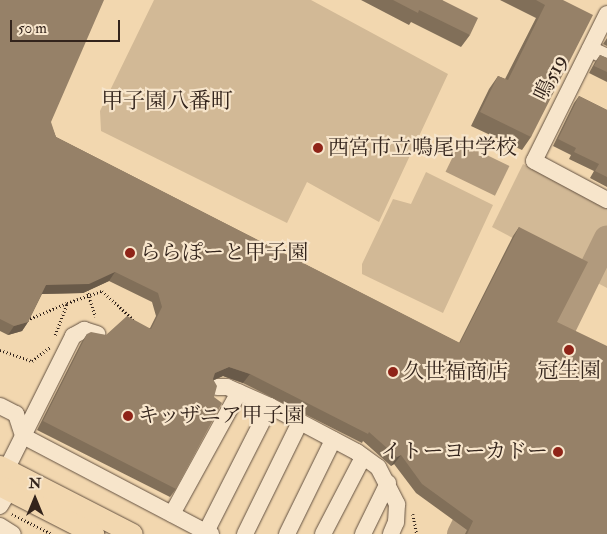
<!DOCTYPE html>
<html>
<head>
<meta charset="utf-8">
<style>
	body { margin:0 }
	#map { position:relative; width:607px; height:534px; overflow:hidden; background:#f2d7af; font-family:"IM FELL Double Pica","Noto Serif JP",serif }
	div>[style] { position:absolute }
	.green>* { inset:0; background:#d2b996 }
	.water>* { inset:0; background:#b19a7d; transform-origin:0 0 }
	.river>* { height:26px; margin:-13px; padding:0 13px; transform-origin:13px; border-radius:13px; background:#b19a7d }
	.path>* { height:2.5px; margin-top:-1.25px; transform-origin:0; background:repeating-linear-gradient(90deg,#33241c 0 1px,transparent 0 3.5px) }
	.roads { filter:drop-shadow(0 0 1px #635141) drop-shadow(0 0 1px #635141) }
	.minor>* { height:16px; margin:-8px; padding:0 8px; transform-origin:8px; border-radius:8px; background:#f7e5cb }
	.major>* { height:20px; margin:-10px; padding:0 10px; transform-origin:10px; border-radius:10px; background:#f2d7af }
	.wall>* { inset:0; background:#816f59 }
	.shaded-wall>* { inset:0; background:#695a49 }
	.building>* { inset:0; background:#968168 }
	.dots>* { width:14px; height:14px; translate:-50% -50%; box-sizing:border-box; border:2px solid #f7e5cb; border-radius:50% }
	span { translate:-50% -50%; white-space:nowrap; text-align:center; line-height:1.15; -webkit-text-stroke:4.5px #f7e5cb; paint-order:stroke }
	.street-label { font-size:21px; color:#33241c }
	.poi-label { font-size:21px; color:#33241c }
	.left { translate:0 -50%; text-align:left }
	.right { translate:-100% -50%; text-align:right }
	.neighbourhood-label { font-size:22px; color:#33241c }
	.north { position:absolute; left:10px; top:474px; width:50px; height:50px; -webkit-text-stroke:4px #f7e5cb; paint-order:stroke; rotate:0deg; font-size:14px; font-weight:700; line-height:20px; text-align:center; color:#33241c }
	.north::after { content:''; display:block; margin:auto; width:18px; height:22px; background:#33241c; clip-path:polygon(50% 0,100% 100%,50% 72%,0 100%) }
	.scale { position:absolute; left:10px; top:20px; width:110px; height:22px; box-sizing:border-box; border:2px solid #33241c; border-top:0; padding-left:6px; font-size:15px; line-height:18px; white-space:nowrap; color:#33241c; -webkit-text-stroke:4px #f7e5cb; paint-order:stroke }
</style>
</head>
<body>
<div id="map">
	<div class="green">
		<div style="clip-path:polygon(154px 0,311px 0,448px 74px,379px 222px,307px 182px,287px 223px,101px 131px,100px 111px)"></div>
		<div style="clip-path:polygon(523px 164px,607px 207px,607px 288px,492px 227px)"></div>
		<div style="clip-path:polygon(426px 172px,493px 205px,443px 313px,362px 274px,362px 264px,393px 199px,411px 204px)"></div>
	</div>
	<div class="water">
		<div style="left:460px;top:142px;width:55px;height:33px;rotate:26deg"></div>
	</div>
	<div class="river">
		<div style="left:549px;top:356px;width:131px;rotate:-63.8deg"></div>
		<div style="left:460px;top:534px;width:42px;rotate:-63.4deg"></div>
	</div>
	<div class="path">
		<div style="left:87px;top:290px;width:28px;rotate:72deg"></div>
		<div style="left:27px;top:320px;width:43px;rotate:-23deg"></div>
		<div style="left:55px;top:335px;width:34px;rotate:-69deg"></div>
		<div style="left:67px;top:303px;width:37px;rotate:-19deg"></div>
		<div style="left:102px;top:291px;width:43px;rotate:42.2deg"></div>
		<div style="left:0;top:350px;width:34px;rotate:19deg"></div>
		<div style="left:32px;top:361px;width:23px;rotate:-38deg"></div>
		<div style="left:12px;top:514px;width:45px;rotate:26.6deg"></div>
		<div style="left:413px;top:514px;width:20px;rotate:79deg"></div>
	</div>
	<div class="roads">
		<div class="minor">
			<div style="left:607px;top:14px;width:164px;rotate:116.4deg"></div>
			<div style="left:534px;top:161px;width:83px;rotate:28.1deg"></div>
			<div style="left:590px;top:49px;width:19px;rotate:25deg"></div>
			<div style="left:217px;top:387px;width:10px"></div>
			<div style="left:227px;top:387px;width:47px;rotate:23.8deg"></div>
			<div style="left:270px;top:406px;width:98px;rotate:27.9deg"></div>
			<div style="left:357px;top:452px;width:26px;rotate:36deg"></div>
			<div style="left:378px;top:467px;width:42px;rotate:62.8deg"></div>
			<div style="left:397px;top:504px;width:18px;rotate:93deg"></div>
			<div style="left:396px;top:522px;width:13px;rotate:113deg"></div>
			<div style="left:0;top:406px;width:18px;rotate:27deg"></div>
			<div style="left:16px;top:414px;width:23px;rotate:72deg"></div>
			<div style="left:23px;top:436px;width:207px;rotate:27.7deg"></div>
			<div style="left:6px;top:470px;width:150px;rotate:-63.4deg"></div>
			<div style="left:73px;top:336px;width:13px;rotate:-29deg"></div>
			<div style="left:84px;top:330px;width:14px;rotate:17deg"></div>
			<div style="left:0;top:506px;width:17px;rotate:-59deg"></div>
			<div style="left:172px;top:514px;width:139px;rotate:-61.2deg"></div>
			<div style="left:0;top:526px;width:15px;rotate:32deg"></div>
			<div style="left:211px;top:534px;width:5px;rotate:-158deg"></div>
			<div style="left:206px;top:532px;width:141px;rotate:-63.1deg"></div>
			<div style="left:245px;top:534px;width:125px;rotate:-63.8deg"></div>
			<div style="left:287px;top:534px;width:105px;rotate:-63.9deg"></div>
			<div style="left:323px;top:534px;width:87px;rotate:-62.5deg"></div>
			<div style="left:363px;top:534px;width:57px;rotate:-63.9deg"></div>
		</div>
		<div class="major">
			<div style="left:0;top:466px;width:149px;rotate:27.1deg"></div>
			<div style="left:0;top:486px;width:106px;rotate:27.1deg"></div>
		</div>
	</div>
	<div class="wall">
		<div style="clip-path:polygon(0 0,56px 137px,459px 343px,513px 236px,519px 227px,557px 322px,607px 534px,465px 534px,467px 530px,416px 493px,394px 464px,391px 466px,363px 441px,362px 443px,243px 383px,223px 376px,214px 380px,176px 489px,170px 497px,37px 430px,81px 343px,87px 334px,106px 335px,150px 328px,156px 316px,152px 302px,109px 281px,83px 293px,42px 294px,28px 322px,22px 331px,8px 335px,0 331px)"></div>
		<div style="clip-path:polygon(361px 0,442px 0,470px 35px,461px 47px,411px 22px,409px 25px)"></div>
		<div style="clip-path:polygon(500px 0,563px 0,531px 137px,522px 150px,471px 126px,489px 89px,498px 76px,505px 79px,536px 18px)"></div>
		<div style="clip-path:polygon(607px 38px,607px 46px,603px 44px)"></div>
		<div style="clip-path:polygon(600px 55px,607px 58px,607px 82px,589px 73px,595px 62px)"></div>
		<div style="clip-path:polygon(579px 96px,607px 110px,607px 187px,590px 178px,594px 171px,569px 159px,571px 155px,553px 146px,574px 103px)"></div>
	</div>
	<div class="shaded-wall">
		<div style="clip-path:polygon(115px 272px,109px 281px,83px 293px,40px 294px,46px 285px)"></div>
		<div style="clip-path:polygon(28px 322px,22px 331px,8px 335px,14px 326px)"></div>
		<div style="clip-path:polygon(229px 367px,250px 374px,243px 383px,223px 376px,209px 382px,215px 373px)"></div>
		<div style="clip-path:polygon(401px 455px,394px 464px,391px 466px,397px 457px)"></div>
	</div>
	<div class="building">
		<div style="clip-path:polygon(0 0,104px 0,51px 122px,56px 137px,460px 343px,519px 227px,588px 262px,557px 322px,607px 346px,607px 534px,467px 534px,473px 521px,422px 484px,401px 455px,397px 457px,369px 432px,368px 434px,250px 374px,229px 367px,215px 373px,213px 379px,217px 386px,214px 397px,222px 403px,176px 489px,43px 421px,87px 334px,91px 332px,106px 335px,127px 316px,151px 329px,162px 307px,158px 293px,115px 272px,89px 284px,46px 285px,28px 322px,14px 326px,0 319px)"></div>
		<div style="clip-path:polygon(393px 0,442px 0,478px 18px,470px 35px,419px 10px,418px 13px)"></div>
		<div style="clip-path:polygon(536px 0,563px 0,593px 15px,531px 137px,480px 112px,498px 76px,508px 80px,545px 5px)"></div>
		<div style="clip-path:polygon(600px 55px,607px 58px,607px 72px,594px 66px)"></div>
		<div style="clip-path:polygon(579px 96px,607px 110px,607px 177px,595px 171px,599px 164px,574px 152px,576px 148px,558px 139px)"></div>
	</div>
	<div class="dots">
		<div style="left:318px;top:148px;background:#8f2418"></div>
		<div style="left:130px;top:253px;background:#8f2418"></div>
		<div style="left:569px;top:350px;background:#8f2418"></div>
		<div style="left:393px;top:372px;background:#8f2418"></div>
		<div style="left:128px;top:416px;background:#8f2418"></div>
		<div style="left:558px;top:452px;background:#8f2418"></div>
	</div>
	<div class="street-label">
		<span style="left:551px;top:78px;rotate:-64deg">鳴519</span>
	</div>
	<div class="poi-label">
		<span class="left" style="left:328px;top:148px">西宮市立鳴尾中学校</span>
		<span class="left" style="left:140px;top:253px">ららぽーと甲子園</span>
		<span style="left:569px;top:371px">冠生園</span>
		<span class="left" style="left:403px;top:372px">久世福商店</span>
		<span class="left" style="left:138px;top:416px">キッザニア甲子園</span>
		<span class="right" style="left:548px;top:452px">イトーヨーカドー</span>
	</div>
	<div class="neighbourhood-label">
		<span style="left:167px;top:102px">甲子園八番町</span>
	</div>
	<div class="north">N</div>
	<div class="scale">50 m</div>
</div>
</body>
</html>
